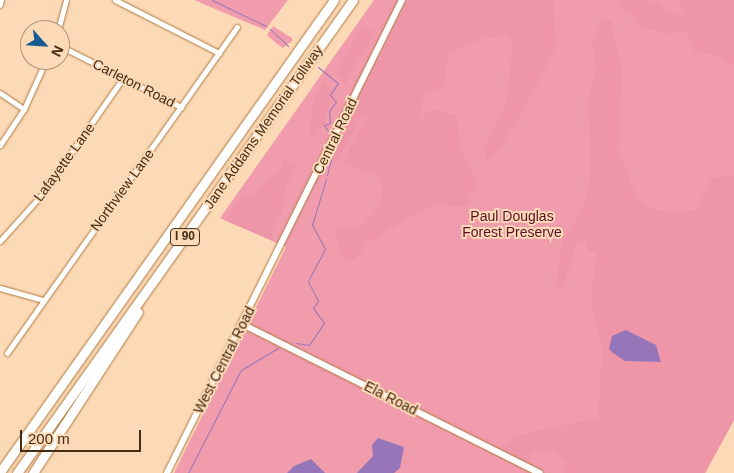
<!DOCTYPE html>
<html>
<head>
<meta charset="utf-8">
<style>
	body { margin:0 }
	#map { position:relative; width:734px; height:473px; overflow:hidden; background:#fddab7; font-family:Helvetica,sans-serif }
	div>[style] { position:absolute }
	.green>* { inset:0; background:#f19cad }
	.forest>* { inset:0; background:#ee96a8 }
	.water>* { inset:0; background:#9775b9 }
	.stream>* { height:1px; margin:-0.5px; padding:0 0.5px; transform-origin:0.5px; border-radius:0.5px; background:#9775b9 }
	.roads { filter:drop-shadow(0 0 1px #b07a40) drop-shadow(0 0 1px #b07a40) }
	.minor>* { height:5px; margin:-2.5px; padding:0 2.5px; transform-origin:2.5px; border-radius:2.5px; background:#fff }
	.tertiary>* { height:6px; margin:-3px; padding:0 3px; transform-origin:3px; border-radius:3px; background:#fff }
	.motorway>* { height:9px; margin:-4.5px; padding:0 4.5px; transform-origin:4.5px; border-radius:4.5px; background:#fff }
	span { translate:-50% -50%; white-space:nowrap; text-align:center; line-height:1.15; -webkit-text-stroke:4px #fddab7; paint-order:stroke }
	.shield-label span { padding:1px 4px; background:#fddab7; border:1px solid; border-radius:4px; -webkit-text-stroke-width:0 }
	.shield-label { font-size:12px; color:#442d14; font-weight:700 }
	.street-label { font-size:14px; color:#442d14 }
	.park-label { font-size:14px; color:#5b0d28 }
	.north { position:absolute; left:20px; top:20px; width:50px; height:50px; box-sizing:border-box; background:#fddab7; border:1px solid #b39576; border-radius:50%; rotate:116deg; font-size:14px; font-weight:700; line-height:20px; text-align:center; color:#442d14 }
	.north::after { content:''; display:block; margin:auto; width:18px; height:22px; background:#185d92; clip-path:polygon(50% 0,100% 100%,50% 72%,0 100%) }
	.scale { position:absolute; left:20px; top:430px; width:121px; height:22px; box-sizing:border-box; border:2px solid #442d14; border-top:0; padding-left:6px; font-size:15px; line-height:18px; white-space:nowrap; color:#442d14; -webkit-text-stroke:4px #fddab7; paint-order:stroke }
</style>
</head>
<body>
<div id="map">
	<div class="green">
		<div style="clip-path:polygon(194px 0,288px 0,265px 30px)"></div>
		<div style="clip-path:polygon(374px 0,734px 0,734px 420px,705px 473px,174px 473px,286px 247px,220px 218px)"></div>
		<div style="clip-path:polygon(273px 26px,292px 38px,292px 41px,283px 48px,277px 44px,267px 35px)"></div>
	</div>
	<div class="forest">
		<div style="clip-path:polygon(409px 0,553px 0,556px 46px,515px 127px,487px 164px,484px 148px,506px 105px,513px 42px,505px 36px,485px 38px,448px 54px,446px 80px,441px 88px,424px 95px,420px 116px,435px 110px,457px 115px,460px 148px,477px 184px,466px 206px,433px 207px,411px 216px,367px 244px,354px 260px,344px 259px,335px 237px,338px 227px,360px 228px,379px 208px,382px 192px,381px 178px,342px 163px,365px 120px,362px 116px,336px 163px,332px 161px,335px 149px)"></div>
		<div style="clip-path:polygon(618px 0,650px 0,677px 14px,682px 12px,680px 0,734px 0,734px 66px,723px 58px,694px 51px,685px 31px,671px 34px,639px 27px,636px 16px,621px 9px)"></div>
		<div style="clip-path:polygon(evenodd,603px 19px,611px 20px,622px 70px,619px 152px,637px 198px,645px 207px,682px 213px,696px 209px,711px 178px,734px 175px,734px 420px,705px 473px,563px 473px,566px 465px,554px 451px,534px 451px,527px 462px,499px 447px,517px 435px,598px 418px,602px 347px,591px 300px,596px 254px,588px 250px,585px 241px,577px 242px,562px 290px,556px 283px,562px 244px,585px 204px,591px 168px,588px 99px,596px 71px,591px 40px,603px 19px,649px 340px,660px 352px,661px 362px,625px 361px,649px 340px)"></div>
		<div style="clip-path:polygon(363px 27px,375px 31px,346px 84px,334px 73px)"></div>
		<div style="clip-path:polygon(324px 83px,331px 90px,326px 122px,315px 138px,310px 134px,313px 99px)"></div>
		<div style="clip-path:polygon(284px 158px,296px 163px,296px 171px,286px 184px,283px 211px,272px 230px,273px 241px,224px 220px,243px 196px,256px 197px,259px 188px,278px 173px)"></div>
	</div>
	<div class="water">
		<div style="clip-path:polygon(626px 330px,656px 345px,661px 362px,625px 361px,613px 353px,609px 349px,612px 336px)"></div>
		<div style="clip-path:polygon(378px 438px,404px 447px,400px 468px,394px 473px,357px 473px,373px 456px,372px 445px)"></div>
		<div style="clip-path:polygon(311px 459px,325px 473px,287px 473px,294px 466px)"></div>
	</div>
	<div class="stream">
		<div style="left:212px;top:0;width:60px;rotate:25.7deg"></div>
		<div style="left:270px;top:29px;width:25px;rotate:43deg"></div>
		<div style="left:318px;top:67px;width:26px;rotate:39deg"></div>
		<div style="left:338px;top:83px;width:14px;rotate:124deg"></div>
		<div style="left:330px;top:95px;width:9px;rotate:49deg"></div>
		<div style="left:336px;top:102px;width:11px;rotate:128deg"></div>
		<div style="left:329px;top:111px;width:12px;rotate:85deg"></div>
		<div style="left:330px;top:123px;width:6px;rotate:162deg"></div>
		<div style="left:324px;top:125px;width:12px;rotate:55deg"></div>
		<div style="left:327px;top:175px;width:25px;rotate:-76deg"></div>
		<div style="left:296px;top:343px;width:13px;rotate:9deg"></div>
		<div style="left:309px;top:345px;width:27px;rotate:-56deg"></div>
		<div style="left:324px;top:323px;width:19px;rotate:-126deg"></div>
		<div style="left:313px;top:308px;width:9px;rotate:-54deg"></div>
		<div style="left:318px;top:301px;width:22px;rotate:-117deg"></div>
		<div style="left:308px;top:281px;width:36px;rotate:-62deg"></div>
		<div style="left:325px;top:249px;width:27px;rotate:-118deg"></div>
		<div style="left:312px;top:225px;width:48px;rotate:-73.1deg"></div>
		<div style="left:188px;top:473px;width:116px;rotate:-62.8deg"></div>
		<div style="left:241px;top:370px;width:43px;rotate:-30.7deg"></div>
	</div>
	<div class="roads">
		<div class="minor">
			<div style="left:115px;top:0;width:117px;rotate:27deg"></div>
			<div style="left:58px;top:30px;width:31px;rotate:-75deg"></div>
			<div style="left:60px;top:46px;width:136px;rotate:26.8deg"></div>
			<div style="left:0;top:93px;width:29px;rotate:34deg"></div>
			<div style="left:0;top:145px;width:43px;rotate:-56.3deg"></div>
			<div style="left:24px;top:109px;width:54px;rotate:-65.8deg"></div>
			<div style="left:0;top:241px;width:64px;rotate:-48.1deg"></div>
			<div style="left:43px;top:193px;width:140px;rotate:-55.2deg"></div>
			<div style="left:0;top:288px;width:45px;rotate:15.6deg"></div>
			<div style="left:7px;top:353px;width:399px;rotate:-54.8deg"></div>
		</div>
		<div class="tertiary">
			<div style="left:0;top:5px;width:5px;rotate:-79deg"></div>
			<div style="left:242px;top:324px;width:333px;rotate:26.6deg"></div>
			<div style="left:167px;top:473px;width:528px;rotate:-63.58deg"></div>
		</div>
		<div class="motorway">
			<div style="left:0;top:472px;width:578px;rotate:-54.72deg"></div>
			<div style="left:17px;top:473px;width:580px;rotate:-54.61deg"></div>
			<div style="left:33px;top:473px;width:192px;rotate:-56.9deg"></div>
		</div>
	</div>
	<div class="shield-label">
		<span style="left:185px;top:237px">I 90</span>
	</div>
	<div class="street-label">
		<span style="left:134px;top:83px;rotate:27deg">Carleton Road</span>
		<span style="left:263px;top:127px;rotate:-55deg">Jane Addams Memorial Tollway</span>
		<span style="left:335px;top:136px;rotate:-64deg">Central Road</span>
		<span style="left:64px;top:162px;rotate:-54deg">Lafayette Lane</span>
		<span style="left:122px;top:190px;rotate:-54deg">Northview Lane</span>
		<span style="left:224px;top:360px;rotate:-63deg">West Central Road</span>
		<span style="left:391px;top:398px;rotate:27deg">Ela Road</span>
	</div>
	<div class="park-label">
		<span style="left:512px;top:224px">Paul Douglas<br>Forest Preserve</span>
	</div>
	<div class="north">N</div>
	<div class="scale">200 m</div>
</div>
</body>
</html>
